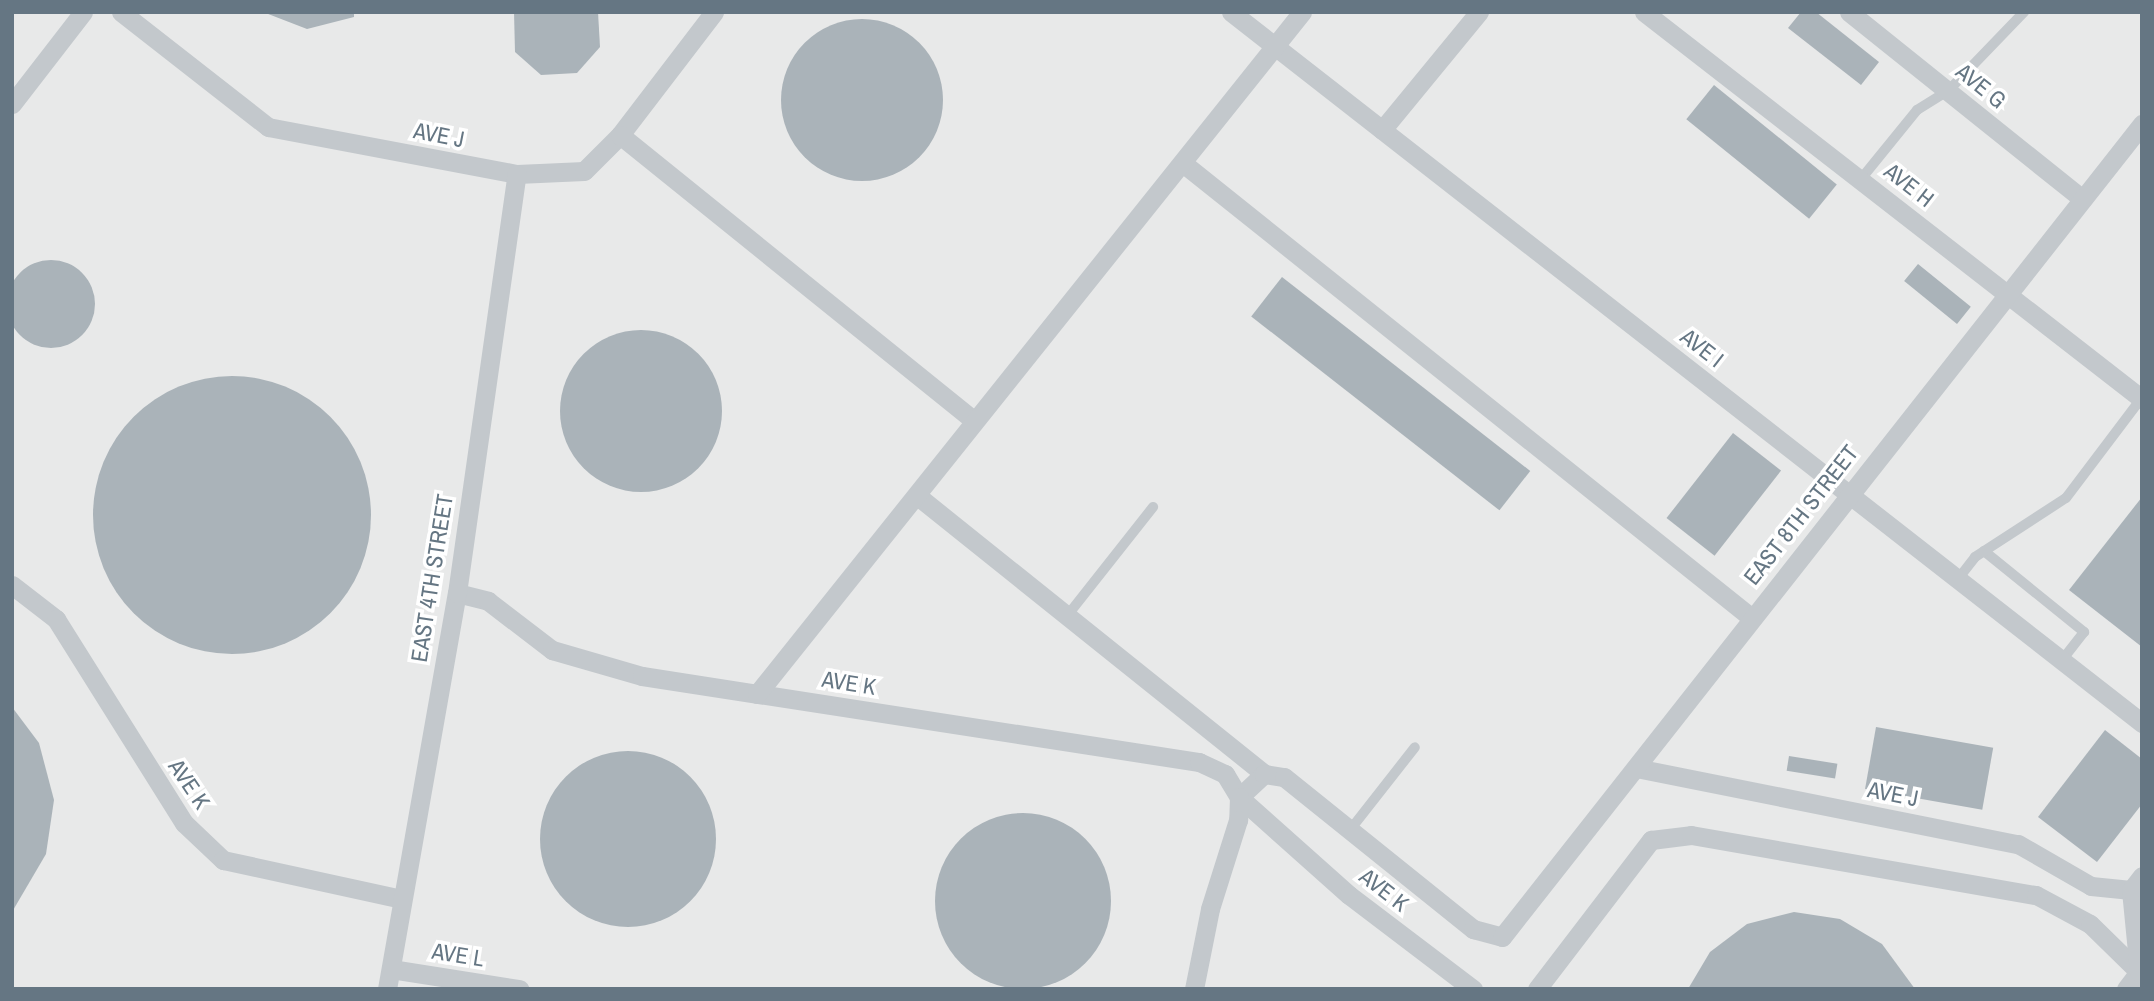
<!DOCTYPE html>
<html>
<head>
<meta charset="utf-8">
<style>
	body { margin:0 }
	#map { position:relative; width:2154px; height:1001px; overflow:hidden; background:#fafaf8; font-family:"Archivo Narrow",sans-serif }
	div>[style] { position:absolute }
	.built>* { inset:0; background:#e8e9e9; transform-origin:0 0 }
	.building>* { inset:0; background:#aab3b9; transform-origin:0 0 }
	.round { border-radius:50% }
	.service>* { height:10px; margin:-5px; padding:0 5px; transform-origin:5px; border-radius:5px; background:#c3c8cc }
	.minor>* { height:19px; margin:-9.5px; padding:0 9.5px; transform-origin:9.5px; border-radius:9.5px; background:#c3c8cc }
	span { translate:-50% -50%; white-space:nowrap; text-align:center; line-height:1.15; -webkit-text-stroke:7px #fff; paint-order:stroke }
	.street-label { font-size:23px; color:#657683 }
	.frame { position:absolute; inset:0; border:14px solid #657683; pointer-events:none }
</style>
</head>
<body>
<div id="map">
	<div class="built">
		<div style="left:12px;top:12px;width:2130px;height:977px"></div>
	</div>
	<div class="building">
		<div style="clip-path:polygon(263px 12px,354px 12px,354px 17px,307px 29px)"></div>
		<div style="clip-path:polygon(514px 12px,598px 12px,600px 47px,577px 73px,541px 75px,515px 52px)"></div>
		<div style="clip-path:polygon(1801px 12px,1816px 12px,1879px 62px,1861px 85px,1788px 28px)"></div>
		<div class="round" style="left:781px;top:19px;width:162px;height:162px"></div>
		<div style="left:1714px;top:85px;width:158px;height:44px;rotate:39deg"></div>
		<div class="round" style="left:7px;top:260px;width:88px;height:88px"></div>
		<div style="left:1918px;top:264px;width:68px;height:22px;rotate:39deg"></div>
		<div style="left:1282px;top:277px;width:315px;height:50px;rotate:38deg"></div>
		<div class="round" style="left:560px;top:330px;width:162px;height:162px"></div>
		<div class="round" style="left:93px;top:376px;width:278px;height:278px"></div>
		<div style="left:1733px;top:433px;width:61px;height:108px;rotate:38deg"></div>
		<div style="clip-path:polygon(2142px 497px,2142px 647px,2069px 590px)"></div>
		<div style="clip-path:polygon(12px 707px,39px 743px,54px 800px,46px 854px,12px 912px)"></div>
		<div style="left:1876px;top:727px;width:119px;height:63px;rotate:10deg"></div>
		<div style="clip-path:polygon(2105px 730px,2142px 759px,2142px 804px,2097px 862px,2038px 817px)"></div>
		<div class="round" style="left:540px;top:751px;width:176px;height:176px"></div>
		<div style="left:1789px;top:756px;width:49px;height:15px;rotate:9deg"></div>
		<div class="round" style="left:935px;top:813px;width:176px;height:176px"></div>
		<div style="clip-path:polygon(1794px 912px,1840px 919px,1882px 944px,1915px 989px,1688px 989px,1710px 952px,1747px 924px)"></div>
	</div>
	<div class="service">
		<div style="left:1861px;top:179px;width:89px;rotate:-50.9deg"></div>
		<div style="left:1917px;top:110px;width:36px;rotate:-32deg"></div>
		<div style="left:1948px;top:91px;width:110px;rotate:-46.1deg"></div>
		<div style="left:1984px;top:551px;width:129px;rotate:39deg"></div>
		<div style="left:2084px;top:632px;width:37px;rotate:128deg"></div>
		<div style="left:1958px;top:579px;width:28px;rotate:-52deg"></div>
		<div style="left:1975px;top:557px;width:108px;rotate:-33deg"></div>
		<div style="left:2066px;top:498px;width:124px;rotate:-52.9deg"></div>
		<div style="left:1067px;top:616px;width:139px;rotate:-51.7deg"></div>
		<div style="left:1350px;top:830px;width:105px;rotate:-51.9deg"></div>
	</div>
	<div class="minor">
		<div style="left:121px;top:12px;width:187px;rotate:38deg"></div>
		<div style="left:268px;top:127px;width:253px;rotate:10.7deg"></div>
		<div style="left:517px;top:174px;width:67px;rotate:-2.6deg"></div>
		<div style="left:584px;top:171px;width:51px;rotate:-45deg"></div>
		<div style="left:620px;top:135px;width:155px;rotate:-52.6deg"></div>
		<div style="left:1231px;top:12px;width:1156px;rotate:37.97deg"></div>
		<div style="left:1644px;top:12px;width:631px;rotate:37.85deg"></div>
		<div style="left:1849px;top:12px;width:299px;rotate:38.7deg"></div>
		<div style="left:12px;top:104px;width:116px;rotate:-52.3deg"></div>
		<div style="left:1382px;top:130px;width:153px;rotate:-50.6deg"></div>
		<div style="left:620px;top:135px;width:455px;rotate:38.9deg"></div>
		<div style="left:1184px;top:164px;width:727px;rotate:38.64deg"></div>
		<div style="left:920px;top:498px;width:441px;rotate:38.7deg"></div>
		<div style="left:1264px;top:774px;width:34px;rotate:137deg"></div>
		<div style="left:1239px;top:797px;width:147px;rotate:41.7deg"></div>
		<div style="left:1349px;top:895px;width:156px;rotate:37.2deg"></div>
		<div style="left:12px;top:585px;width:56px;rotate:37.7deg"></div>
		<div style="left:56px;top:619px;width:241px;rotate:57.9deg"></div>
		<div style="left:184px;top:823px;width:54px;rotate:43.5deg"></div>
		<div style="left:223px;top:860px;width:183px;rotate:12.3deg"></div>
		<div style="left:457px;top:593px;width:32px;rotate:14deg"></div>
		<div style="left:488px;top:601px;width:81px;rotate:37.4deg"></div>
		<div style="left:552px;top:650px;width:94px;rotate:16.1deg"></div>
		<div style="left:642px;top:676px;width:564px;rotate:8.78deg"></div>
		<div style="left:1199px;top:762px;width:29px;rotate:25deg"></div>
		<div style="left:1225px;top:774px;width:27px;rotate:59deg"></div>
		<div style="left:1239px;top:797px;width:23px;rotate:92deg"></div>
		<div style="left:1238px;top:820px;width:93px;rotate:107.5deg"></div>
		<div style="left:1210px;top:909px;width:82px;rotate:101.3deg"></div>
		<div style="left:757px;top:694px;width:873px;rotate:-51.37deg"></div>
		<div style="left:1636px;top:768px;width:389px;rotate:11.3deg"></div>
		<div style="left:2018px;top:844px;width:84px;rotate:29.9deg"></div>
		<div style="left:2091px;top:886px;width:40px;rotate:5.7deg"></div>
		<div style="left:1264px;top:774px;width:20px;rotate:9deg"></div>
		<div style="left:1284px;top:777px;width:243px;rotate:38.8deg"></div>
		<div style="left:1473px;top:929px;width:30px;rotate:15deg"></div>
		<div style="left:1502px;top:937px;width:1035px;rotate:-51.79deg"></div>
		<div style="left:391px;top:969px;width:130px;rotate:8.9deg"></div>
		<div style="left:387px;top:989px;width:402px;rotate:-80deg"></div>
		<div style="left:457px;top:593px;width:423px;rotate:-81.9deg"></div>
		<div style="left:1537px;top:989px;width:188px;rotate:-52.6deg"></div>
		<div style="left:1651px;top:840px;width:40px;rotate:-7.1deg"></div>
		<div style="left:1691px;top:835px;width:350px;rotate:9.9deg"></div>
		<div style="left:2036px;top:895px;width:61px;rotate:28.2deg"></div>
		<div style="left:2090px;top:924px;width:69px;rotate:44.4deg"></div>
		<div style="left:2126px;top:989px;width:21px;rotate:-53deg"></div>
		<div style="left:2139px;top:972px;width:82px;rotate:-95.6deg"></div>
		<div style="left:2131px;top:890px;width:18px;rotate:-52deg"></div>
	</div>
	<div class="street-label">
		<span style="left:1981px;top:86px;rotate:39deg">AVE G</span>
		<span style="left:439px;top:135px;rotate:11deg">AVE J</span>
		<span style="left:1909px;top:185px;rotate:38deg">AVE H</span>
		<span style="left:1702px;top:348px;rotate:38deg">AVE I</span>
		<span style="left:1801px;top:515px;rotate:-52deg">EAST 8TH STREET</span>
		<span style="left:432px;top:578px;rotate:-81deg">EAST 4TH STREET</span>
		<span style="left:849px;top:683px;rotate:9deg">AVE K</span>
		<span style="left:189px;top:784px;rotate:56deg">AVE K</span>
		<span style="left:1893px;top:794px;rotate:11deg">AVE J</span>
		<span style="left:1384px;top:890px;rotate:38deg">AVE K</span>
		<span style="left:458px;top:955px;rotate:9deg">AVE L</span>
	</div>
	<div class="frame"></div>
</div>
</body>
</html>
